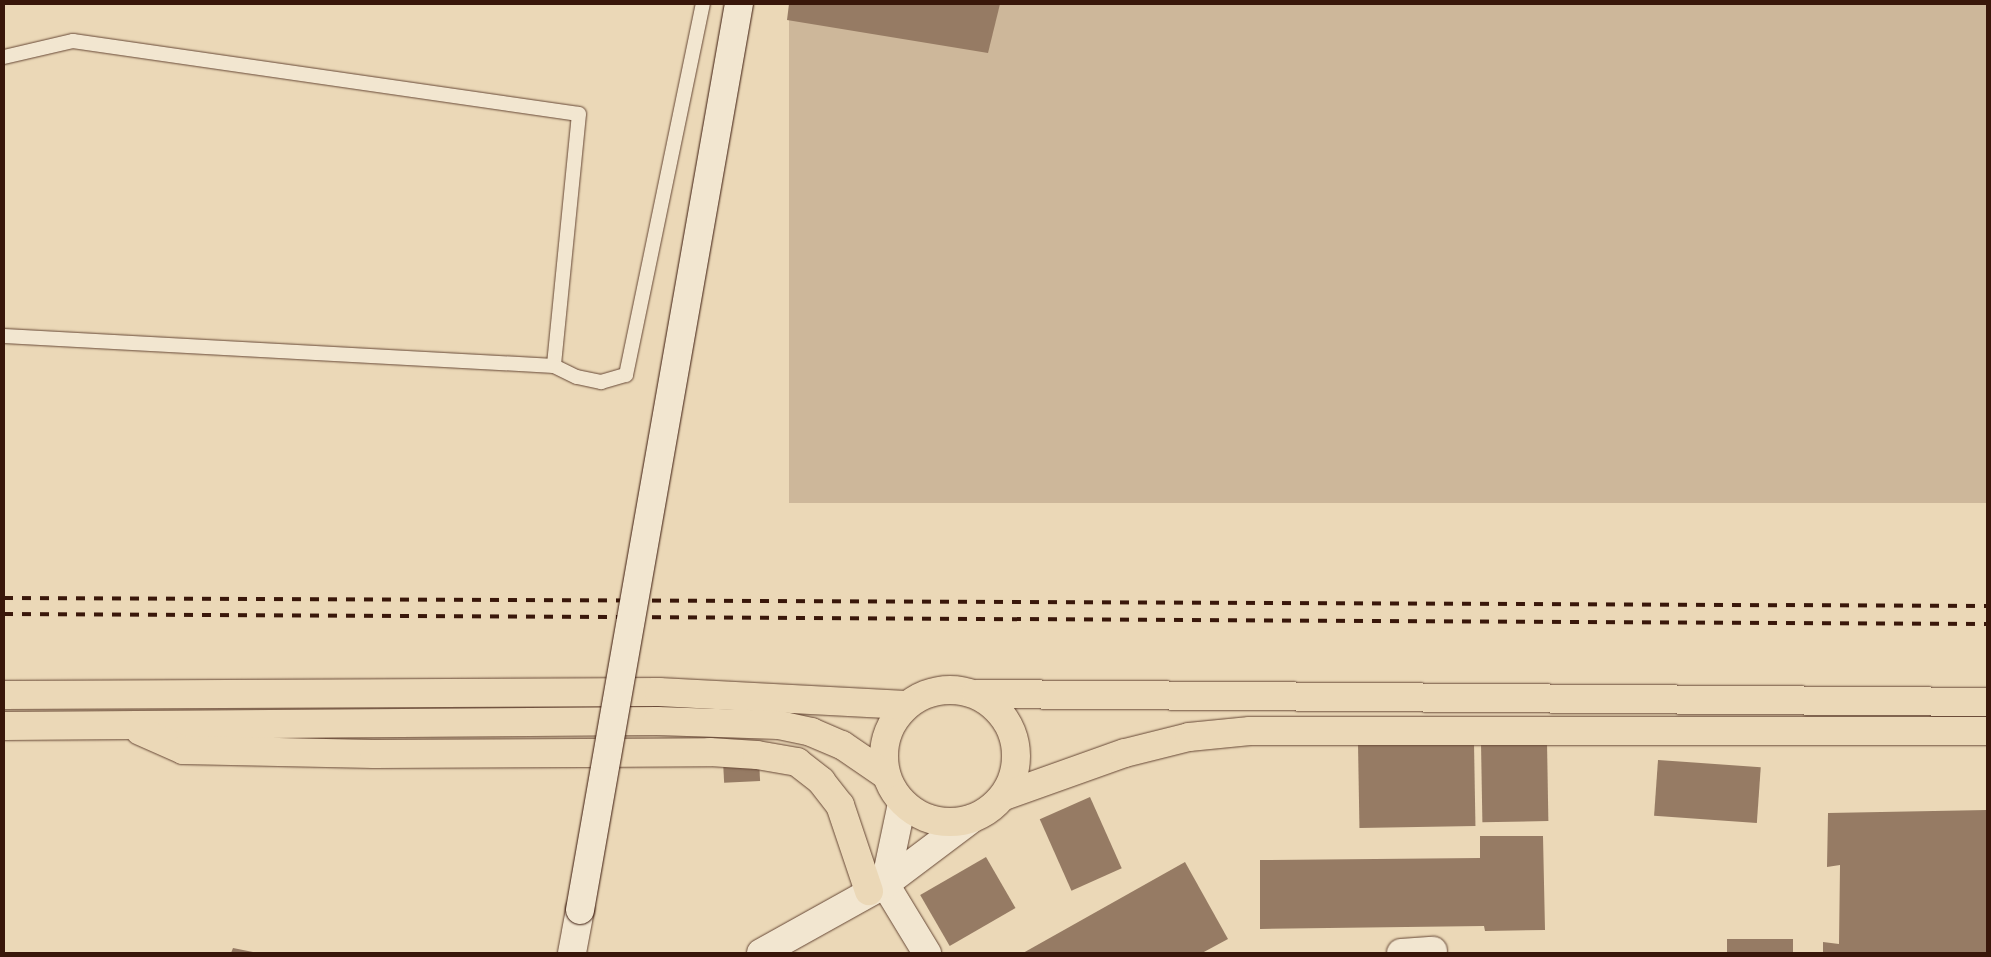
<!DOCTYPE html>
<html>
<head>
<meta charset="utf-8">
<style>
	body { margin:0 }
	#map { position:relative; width:1991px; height:957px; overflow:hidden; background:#ebd8b7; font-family:"EB Garamond",serif }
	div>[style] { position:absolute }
	.green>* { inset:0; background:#cdb79a; transform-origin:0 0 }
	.building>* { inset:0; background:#967b64; transform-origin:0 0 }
	.roads { filter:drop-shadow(0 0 1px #664735) drop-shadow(0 0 1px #664735) }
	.service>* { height:14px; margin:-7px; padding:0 7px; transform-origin:7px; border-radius:7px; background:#f2e6d0 }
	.minor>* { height:28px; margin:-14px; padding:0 14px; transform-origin:14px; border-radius:14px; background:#f2e6d0 }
	.secondary>* { height:28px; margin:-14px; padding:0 14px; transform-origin:14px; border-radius:14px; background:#f2e6d0 }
	.primary>* { height:28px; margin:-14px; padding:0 14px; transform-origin:14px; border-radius:14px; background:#ebd8b7 }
	.primary>.ring { margin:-14px; padding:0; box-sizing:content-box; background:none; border:28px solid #ebd8b7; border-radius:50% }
	.rail>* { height:4px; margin-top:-2px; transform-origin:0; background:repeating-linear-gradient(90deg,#39170a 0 9px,transparent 0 18px) }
	.bridges { filter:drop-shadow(0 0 1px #39170a) drop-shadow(0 0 1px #39170a) }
	.secondary-bridge>* { height:28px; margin:-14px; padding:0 14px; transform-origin:14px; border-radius:14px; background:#f2e6d0 }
	span { translate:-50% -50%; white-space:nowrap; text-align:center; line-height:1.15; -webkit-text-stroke:4.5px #f2e6d0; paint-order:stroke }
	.frame { position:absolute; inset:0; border:5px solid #39170a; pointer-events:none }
</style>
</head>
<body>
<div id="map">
	<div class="green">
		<div style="left:789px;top:4px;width:1198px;height:499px"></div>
	</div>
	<div class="building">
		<div style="clip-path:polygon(789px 4px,1000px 4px,988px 53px,787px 20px)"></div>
		<div style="left:1547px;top:742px;width:79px;height:66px;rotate:89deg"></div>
		<div style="left:1474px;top:743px;width:83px;height:116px;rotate:89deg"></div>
		<div style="left:759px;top:760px;width:21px;height:36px;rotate:87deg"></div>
		<div style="left:1658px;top:760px;width:103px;height:56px;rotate:4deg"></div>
		<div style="left:1090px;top:797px;width:78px;height:55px;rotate:66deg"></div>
		<div style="clip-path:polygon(1987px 810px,1987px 953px,1823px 953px,1823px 942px,1839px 944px,1840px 865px,1827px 867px,1828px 813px)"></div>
		<div style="clip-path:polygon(1480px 836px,1543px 836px,1545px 930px,1485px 931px,1484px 926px,1260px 929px,1260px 860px,1480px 858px)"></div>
		<div style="left:986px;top:857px;width:59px;height:76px;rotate:60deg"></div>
		<div style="clip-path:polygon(1185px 862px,1228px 939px,1202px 953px,1023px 953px)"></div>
		<div style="left:1793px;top:939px;width:14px;height:66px;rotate:90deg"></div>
		<div style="clip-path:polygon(233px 948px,253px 952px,253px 953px,231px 953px)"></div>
	</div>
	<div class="roads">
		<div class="service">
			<div style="left:4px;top:57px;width:71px;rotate:-13.1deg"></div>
			<div style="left:73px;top:41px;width:511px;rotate:8.21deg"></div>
			<div style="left:579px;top:114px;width:253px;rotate:95.7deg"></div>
			<div style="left:4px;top:336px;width:551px;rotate:3.12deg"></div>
			<div style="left:554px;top:366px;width:25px;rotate:26deg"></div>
			<div style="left:577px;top:377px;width:25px;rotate:12deg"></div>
			<div style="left:601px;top:382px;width:26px;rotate:-16deg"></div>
			<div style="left:626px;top:375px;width:379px;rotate:-78.3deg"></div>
		</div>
		<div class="minor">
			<div style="left:885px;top:884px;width:81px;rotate:58.7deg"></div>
			<div style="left:1401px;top:953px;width:32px;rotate:-4deg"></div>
		</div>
		<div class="secondary">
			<div style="left:885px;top:884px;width:83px;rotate:-78.1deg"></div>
			<div style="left:572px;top:953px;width:44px;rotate:-79.5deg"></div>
			<div style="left:761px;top:953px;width:142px;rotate:-29.1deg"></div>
			<div style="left:885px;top:884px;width:106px;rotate:-37deg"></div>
		</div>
		<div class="primary">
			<div class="ring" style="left:884px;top:690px;width:104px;height:104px"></div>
			<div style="left:976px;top:694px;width:1011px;rotate:0.45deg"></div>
			<div style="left:4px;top:695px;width:655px;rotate:-0.26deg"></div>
			<div style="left:659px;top:692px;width:247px;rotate:3deg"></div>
			<div style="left:4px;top:726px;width:653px;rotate:-0.44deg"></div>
			<div style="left:657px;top:721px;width:122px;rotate:1.9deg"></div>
			<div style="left:779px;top:725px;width:33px;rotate:12deg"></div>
			<div style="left:811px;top:732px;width:34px;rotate:23deg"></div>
			<div style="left:842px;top:745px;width:53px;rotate:34.3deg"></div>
			<div style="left:140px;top:731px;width:47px;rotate:23.8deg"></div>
			<div style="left:183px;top:750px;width:191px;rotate:1.2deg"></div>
			<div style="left:374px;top:754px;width:336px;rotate:-0.3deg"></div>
			<div style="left:710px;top:752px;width:47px;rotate:3.7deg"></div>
			<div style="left:757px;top:755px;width:41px;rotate:9.9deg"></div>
			<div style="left:797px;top:762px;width:31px;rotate:38deg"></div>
			<div style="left:821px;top:781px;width:31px;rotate:52deg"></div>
			<div style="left:840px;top:805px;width:91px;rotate:71.4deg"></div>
			<div style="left:1004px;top:796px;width:128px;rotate:-19.6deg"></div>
			<div style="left:1125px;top:753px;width:66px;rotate:-14deg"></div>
			<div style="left:1189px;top:737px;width:61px;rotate:-5.6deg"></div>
			<div style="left:1250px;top:731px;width:737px"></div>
		</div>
	</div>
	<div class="rail">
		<div style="left:4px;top:598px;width:1983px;rotate:0.23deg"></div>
		<div style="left:4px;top:614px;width:1983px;rotate:0.29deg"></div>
	</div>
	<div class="bridges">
		<div class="secondary-bridge">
			<div style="left:580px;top:910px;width:920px;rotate:-80.05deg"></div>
		</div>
	</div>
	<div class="frame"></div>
</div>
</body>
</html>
